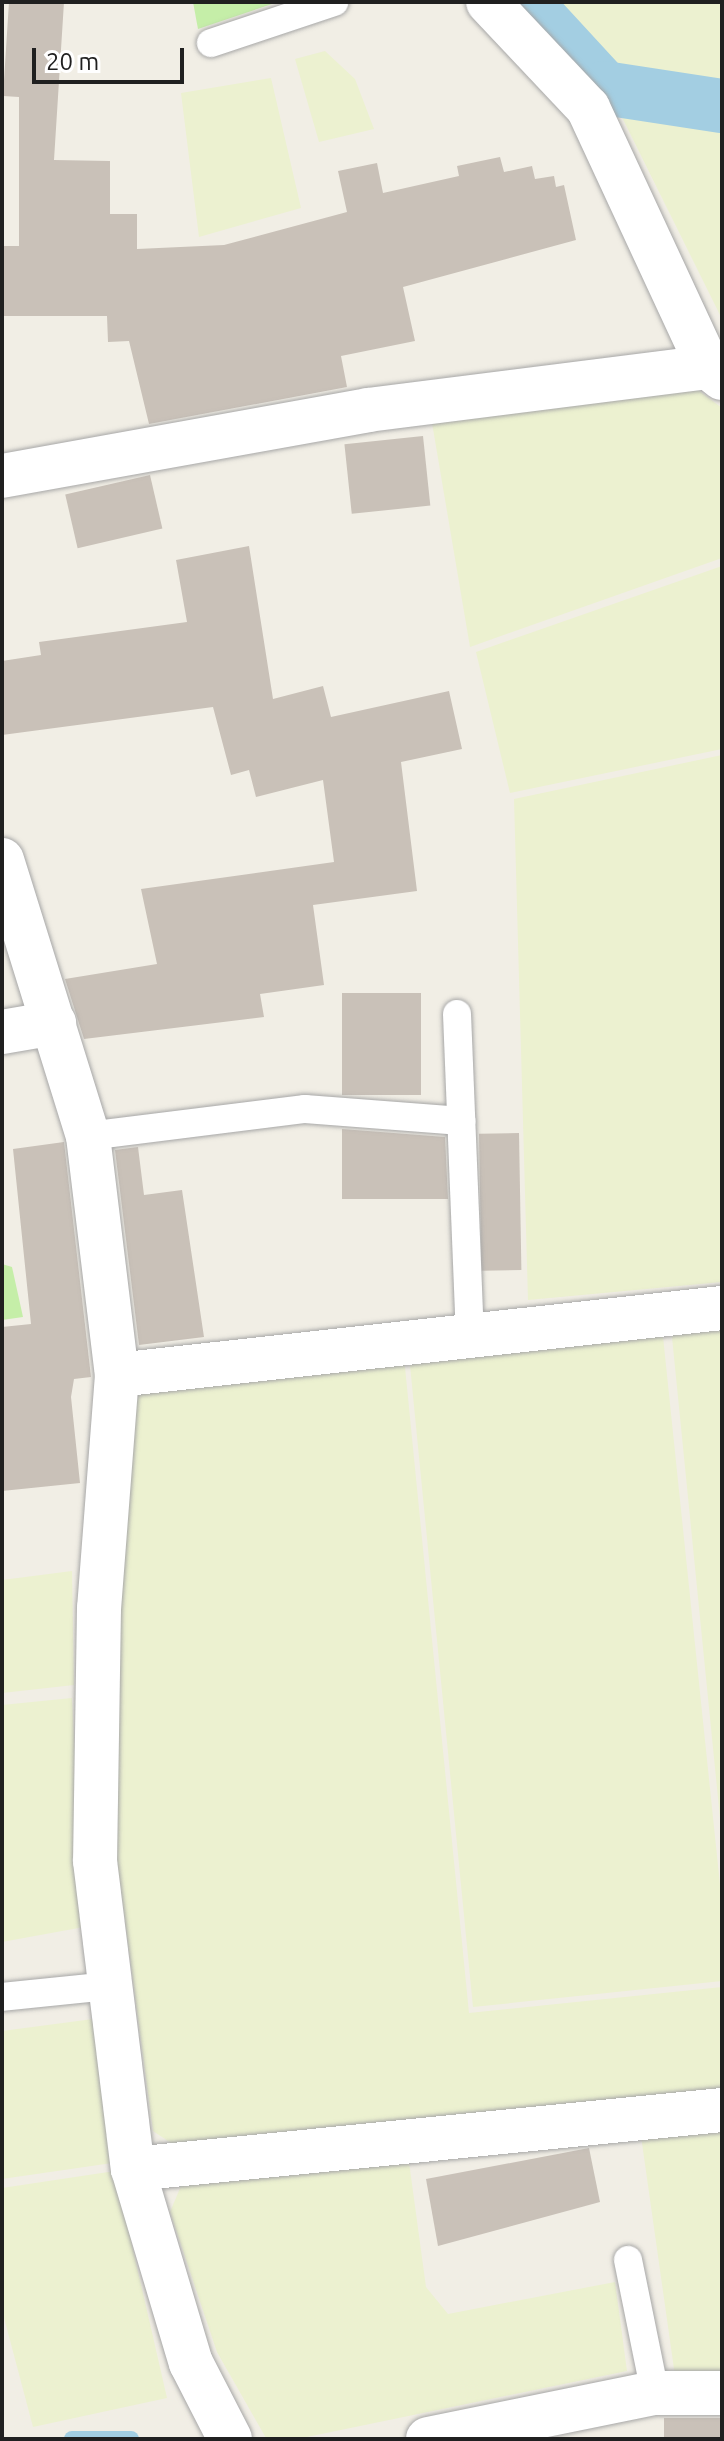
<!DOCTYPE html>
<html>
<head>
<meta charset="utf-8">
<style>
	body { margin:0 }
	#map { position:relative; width:724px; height:2441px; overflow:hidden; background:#f1eee5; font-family:Ubuntu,sans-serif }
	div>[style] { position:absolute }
	.farmland>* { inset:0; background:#ecf1d0 }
	.grass>* { inset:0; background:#c5eea8 }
	.stream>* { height:16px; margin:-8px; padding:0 8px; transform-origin:8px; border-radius:8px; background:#a3cee2 }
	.canal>* { height:54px; margin:-27px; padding:0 27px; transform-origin:27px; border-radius:27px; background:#a3cee2 }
	.building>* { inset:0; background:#c9c1b8; transform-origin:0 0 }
	.roads { filter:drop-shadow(0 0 2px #a7a7a7) drop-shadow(0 0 2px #a7a7a7) }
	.service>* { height:28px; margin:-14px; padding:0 14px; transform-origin:14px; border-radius:14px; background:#fff }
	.minor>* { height:44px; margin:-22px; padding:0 22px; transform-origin:22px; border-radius:22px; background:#fff }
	span { translate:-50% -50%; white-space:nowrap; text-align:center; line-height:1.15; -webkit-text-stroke:8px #fff; paint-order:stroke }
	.frame { position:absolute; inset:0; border:4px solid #202020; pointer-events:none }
	.scale { position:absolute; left:32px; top:48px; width:152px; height:36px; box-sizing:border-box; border:4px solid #202020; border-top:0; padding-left:10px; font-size:24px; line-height:28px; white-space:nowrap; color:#202020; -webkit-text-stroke:6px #fff; paint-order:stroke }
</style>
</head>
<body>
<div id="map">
	<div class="farmland">
		<div style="clip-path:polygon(537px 2px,722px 2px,722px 92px,605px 78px)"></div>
		<div style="clip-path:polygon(325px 51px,355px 79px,374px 129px,319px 142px,295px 59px)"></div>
		<div style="clip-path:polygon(271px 78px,301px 208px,199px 237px,181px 93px)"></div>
		<div style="clip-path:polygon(612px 97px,722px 113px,722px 319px)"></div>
		<div style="clip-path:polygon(686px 381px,722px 408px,722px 558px,470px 647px,430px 411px)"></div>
		<div style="clip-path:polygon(722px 566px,722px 749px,510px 793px,476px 652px)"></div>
		<div style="clip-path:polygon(722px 755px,722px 1282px,528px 1300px,514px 799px)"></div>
		<div style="clip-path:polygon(722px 1322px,722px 1838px,671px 1327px)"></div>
		<div style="clip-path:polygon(662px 1327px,722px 1904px,722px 1981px,473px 2007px,409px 1355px)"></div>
		<div style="clip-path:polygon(404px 1357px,469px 2013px,722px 1987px,722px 2091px,180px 2149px,153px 2131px,111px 1816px,120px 1549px,139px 1385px)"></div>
		<div style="clip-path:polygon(72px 1571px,74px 1685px,2px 1693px,2px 1580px)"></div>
		<div style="clip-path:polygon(72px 1698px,84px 1927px,2px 1942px,2px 1705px)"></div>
		<div style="clip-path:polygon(93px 2019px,119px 2162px,2px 2179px,2px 2031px)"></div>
		<div style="clip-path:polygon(722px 2128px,722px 2376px,675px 2376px,641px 2136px)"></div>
		<div style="clip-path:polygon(409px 2162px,426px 2287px,448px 2314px,615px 2282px,627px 2371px,302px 2438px,266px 2438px,217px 2352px,170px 2212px,181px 2186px)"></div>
		<div style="clip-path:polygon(115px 2171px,167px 2398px,33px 2427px,2px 2310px,2px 2188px)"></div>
	</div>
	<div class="grass">
		<div style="clip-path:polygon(193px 2px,278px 2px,198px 29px)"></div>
		<div style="clip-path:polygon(2px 1264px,12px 1267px,23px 1317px,2px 1320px)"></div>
	</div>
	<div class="stream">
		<div style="left:72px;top:2439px;width:59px"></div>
	</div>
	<div class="canal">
		<div style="left:525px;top:2px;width:117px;rotate:47.4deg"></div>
		<div style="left:604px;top:88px;width:119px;rotate:8.7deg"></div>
	</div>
	<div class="building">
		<div style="clip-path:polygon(9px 2px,64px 2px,54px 160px,110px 161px,110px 214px,137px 214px,137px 249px,224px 245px,347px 212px,338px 171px,377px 163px,383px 193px,459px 176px,457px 166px,500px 157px,504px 172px,532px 166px,535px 179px,554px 176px,556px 187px,564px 185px,576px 240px,403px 287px,415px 341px,341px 356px,347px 387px,149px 424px,129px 341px,108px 342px,107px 316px,2px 316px,2px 246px,19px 246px,19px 97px,3px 96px)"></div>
		<div style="left:423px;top:436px;width:70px;height:79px;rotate:84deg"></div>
		<div style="left:150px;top:475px;width:55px;height:87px;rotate:77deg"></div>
		<div style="clip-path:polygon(249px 546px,273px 699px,323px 686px,331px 717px,449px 691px,462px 749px,401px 762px,417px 891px,313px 905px,324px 985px,260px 994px,264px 1017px,84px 1039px,65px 979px,157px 964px,141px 889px,334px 862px,323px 780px,256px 797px,249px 770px,231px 775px,213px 707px,2px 735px,2px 661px,41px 655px,39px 642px,187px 622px,176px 560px)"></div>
		<div style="left:342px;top:993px;width:79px;height:102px"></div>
		<div style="clip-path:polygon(342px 1129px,445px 1137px,448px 1199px,342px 1199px)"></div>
		<div style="left:519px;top:1133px;width:137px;height:40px;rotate:89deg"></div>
		<div style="clip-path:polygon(64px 1142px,91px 1377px,74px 1379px,71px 1397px,80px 1483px,2px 1491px,2px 1327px,31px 1324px,13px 1149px)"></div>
		<div style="clip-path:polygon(138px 1147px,144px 1195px,182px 1190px,204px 1337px,139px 1345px,115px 1150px)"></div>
		<div style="clip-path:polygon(589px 2148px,600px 2202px,438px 2246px,426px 2179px)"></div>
		<div style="left:664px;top:2418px;width:58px;height:21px"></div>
	</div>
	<div class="roads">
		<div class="service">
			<div style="left:211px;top:43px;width:130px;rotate:-18.4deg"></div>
			<div style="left:457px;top:1014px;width:320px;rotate:87.7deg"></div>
			<div style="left:88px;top:1136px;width:219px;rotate:-7.1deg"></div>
			<div style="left:305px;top:1109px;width:157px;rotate:4.4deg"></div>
			<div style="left:2px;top:1997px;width:107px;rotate:-5.9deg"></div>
			<div style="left:628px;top:2260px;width:136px;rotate:78.5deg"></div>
		</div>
		<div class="minor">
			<div style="left:488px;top:2px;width:146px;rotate:46.7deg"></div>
			<div style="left:588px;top:108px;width:285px;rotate:65.1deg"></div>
			<div style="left:708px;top:367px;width:18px;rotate:38deg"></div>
			<div style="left:2px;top:476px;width:372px;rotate:-10.2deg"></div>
			<div style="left:368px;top:410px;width:343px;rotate:-7.2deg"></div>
			<div style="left:2px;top:860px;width:289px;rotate:72.7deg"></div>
			<div style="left:88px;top:1136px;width:241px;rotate:83.1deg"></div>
			<div style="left:117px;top:1375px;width:234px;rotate:94.4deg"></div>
			<div style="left:99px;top:1608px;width:253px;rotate:90.9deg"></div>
			<div style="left:95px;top:1861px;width:310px;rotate:83deg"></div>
			<div style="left:133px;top:2169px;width:202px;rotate:73.4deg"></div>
			<div style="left:191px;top:2363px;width:85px;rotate:62.8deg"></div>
			<div style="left:2px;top:1032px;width:53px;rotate:-9.8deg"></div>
			<div style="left:117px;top:1375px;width:609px;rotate:-6.32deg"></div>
			<div style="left:133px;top:2169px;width:592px;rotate:-5.72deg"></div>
			<div style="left:428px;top:2439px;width:232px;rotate:-11.5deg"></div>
			<div style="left:655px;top:2393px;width:67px"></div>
		</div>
	</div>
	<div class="frame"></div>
	<div class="scale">20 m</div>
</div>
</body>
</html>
